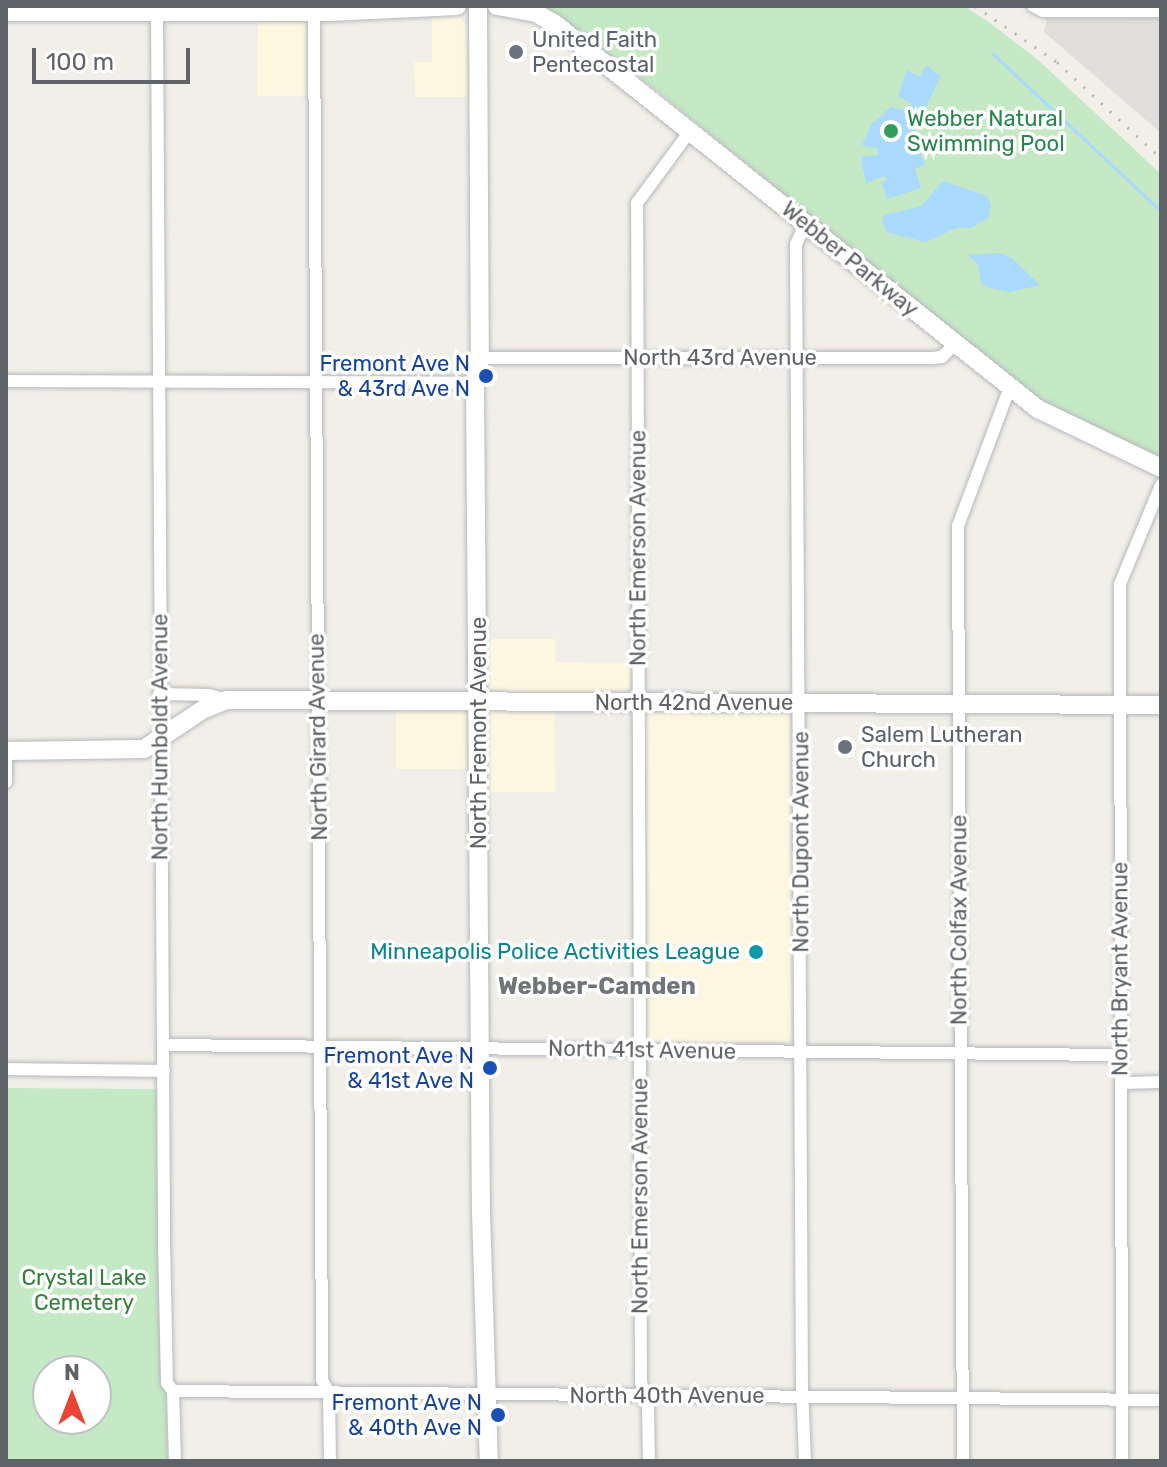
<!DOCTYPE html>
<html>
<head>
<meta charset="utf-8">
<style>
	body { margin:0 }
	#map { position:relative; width:1167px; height:1467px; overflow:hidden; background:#f1efe8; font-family:Rubik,sans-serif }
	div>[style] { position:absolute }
	.commercial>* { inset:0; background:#fef7e0 }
	.industrial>* { inset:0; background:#e0deda }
	.green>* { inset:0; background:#c5e8c5 }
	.water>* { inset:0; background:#aadaff }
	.stream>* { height:3px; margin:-1.5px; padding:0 1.5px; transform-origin:1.5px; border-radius:1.5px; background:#aadaff }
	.roads { filter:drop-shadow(0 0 2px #b5b8bc) drop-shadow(0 0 2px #b5b8bc) }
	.street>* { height:12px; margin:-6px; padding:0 6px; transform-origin:6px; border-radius:6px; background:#fff }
	.secondary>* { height:18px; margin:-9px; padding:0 9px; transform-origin:9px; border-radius:9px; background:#fff }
	.rail>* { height:3px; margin-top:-1.5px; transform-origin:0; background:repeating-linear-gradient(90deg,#b6b7b8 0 2px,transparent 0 12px) }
	.dots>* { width:22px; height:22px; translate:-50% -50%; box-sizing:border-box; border:4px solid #fff; border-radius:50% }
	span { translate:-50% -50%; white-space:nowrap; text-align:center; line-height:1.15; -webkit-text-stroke:7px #fff; paint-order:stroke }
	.worship-label { font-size:22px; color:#5b616d }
	.left { translate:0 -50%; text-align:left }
	.leisure-label { font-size:22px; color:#27864d }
	.street-label { font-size:22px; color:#5f6368 }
	.transit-label { font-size:22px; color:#164399 }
	.right { translate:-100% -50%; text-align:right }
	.culture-label { font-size:22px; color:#0d838f }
	.park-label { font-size:22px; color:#348238 }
	.neighbourhood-label { font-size:24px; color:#70757a; font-weight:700 }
	.frame { position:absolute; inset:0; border:8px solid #5f6368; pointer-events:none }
	.north { position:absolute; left:32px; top:1355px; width:80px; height:80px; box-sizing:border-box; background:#fff; border:2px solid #bfc1c3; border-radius:50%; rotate:0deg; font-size:22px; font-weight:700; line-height:32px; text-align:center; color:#5f6368 }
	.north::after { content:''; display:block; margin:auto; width:28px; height:36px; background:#ea4335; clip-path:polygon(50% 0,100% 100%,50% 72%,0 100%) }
	.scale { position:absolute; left:32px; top:48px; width:158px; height:36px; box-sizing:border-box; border:4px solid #5f6368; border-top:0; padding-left:10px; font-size:24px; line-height:28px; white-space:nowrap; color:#5f6368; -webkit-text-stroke:6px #fff; paint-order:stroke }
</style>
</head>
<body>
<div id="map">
	<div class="commercial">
		<div style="clip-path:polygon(450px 14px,458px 15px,467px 27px,468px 97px,415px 97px,414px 62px,432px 62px,432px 17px)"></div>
		<div style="clip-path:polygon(258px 19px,303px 19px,308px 22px,309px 96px,257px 96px)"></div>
		<div style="clip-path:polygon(485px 639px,555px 639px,555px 662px,630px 663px,630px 685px,623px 693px,494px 693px,485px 687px)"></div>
		<div style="clip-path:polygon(453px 706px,468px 713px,468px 769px,396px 769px,396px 710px,442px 711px)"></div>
		<div style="clip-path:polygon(488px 707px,554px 710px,555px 792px,486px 792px,484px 711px)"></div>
		<div style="clip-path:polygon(650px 710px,786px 711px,789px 714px,791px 1036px,787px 1041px,650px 1042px,644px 1036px,644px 712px)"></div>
	</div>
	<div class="industrial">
		<div style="clip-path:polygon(1161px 18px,1161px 133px,1044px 32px,1047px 19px)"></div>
	</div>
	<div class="green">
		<div style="clip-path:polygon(539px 6px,964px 6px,990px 23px,1037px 59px,1161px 174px,1161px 459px,1044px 405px,630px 69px,622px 67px,556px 14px)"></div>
		<div style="clip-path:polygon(evenodd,6px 1088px,158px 1089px,168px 1461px,6px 1461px,6px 1088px,48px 1371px,96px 1371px,96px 1419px,48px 1419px,48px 1371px)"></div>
	</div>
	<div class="water">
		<div style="clip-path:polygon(926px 65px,941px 76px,915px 129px,915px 141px,925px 164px,915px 169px,921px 188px,887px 199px,881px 182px,887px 180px,885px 176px,866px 183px,863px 170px,861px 157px,878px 155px,878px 149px,862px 145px,871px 125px,891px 107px,909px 111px,912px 104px,898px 96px,907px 70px,920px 77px)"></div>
		<div style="clip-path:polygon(943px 181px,987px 196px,991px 205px,989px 217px,972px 228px,956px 228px,926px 242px,888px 233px,882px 223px,884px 215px,921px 206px)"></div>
		<div style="clip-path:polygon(1000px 253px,1013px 259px,1040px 285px,1009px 292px,986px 287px,981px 282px,978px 265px,968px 255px)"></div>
	</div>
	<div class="stream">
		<div style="left:992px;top:53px;width:231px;rotate:43.1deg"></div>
	</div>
	<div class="roads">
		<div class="street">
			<div style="left:1033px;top:6px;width:11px;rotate:27deg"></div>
			<div style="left:1043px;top:11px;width:118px"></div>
			<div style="left:157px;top:12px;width:1228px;rotate:89.67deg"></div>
			<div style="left:164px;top:1240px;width:143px;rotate:88.8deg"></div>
			<div style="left:167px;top:1383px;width:10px;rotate:53deg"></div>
			<div style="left:173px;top:1391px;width:70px;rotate:88.4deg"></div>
			<div style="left:314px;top:12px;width:1368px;rotate:89.66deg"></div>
			<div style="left:322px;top:1380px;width:15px;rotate:62deg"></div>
			<div style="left:329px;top:1393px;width:68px;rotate:89.2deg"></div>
			<div style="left:805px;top:224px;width:22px;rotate:114deg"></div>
			<div style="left:796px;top:244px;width:1143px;rotate:89.7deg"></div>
			<div style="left:802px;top:1387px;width:74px;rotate:87.7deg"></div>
			<div style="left:480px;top:358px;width:452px"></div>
			<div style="left:932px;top:358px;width:10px;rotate:-6deg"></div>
			<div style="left:942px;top:357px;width:18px;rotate:-45deg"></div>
			<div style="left:6px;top:381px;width:469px;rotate:0.2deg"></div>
			<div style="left:159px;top:694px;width:50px;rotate:1.1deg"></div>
			<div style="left:209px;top:695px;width:19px;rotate:16deg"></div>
			<div style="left:6px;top:754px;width:28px;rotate:90deg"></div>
			<div style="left:163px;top:1045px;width:958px;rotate:0.6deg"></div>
			<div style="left:6px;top:1069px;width:158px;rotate:0.7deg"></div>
			<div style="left:1121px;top:1083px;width:40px;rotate:-1.4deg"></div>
			<div style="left:173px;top:1391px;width:988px;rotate:0.52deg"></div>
			<div style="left:649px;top:1461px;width:53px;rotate:-91.1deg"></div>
			<div style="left:648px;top:1408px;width:27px;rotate:-105deg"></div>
			<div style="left:641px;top:1382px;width:1179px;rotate:-90.19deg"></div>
			<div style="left:637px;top:203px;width:89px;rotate:-53.6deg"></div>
			<div style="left:963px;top:1461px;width:935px;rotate:-90.31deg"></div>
			<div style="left:958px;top:526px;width:148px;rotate:-69.5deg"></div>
			<div style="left:1122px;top:1461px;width:877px;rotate:-90.13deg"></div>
			<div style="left:1120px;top:584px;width:107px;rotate:-67.5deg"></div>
		</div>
		<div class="secondary">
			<div style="left:478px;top:6px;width:352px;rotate:89.7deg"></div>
			<div style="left:480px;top:358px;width:25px;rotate:101deg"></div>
			<div style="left:475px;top:383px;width:829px;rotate:89.59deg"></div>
			<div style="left:481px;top:1212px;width:249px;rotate:88.2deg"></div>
			<div style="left:497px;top:6px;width:40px;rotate:10deg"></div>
			<div style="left:536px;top:13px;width:22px;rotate:30deg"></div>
			<div style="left:555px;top:24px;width:618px;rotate:38.56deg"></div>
			<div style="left:1038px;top:409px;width:136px;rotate:25.6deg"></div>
			<div style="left:6px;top:12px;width:323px"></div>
			<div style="left:329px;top:12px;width:128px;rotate:-2.7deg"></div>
			<div style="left:6px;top:751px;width:138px;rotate:-0.8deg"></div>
			<div style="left:144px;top:749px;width:70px;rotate:-33.9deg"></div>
			<div style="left:202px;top:710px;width:27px;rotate:-22deg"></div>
			<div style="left:227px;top:700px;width:934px;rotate:0.31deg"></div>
		</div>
	</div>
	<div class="rail">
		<div style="left:975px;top:6px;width:99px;rotate:34.3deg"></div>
		<div style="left:1057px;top:62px;width:142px;rotate:42.7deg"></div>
	</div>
	<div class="dots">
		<div style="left:516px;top:52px;background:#6b7280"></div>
		<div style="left:891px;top:131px;background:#2e9e5b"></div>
		<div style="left:486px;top:376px;background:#1a4fb4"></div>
		<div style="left:845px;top:747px;background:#6b7280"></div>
		<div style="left:756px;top:952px;background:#0f9aa8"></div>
		<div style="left:490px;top:1068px;background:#1a4fb4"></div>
		<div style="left:498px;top:1415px;background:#1a4fb4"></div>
	</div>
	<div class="worship-label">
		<span class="left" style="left:532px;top:52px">United Faith<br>Pentecostal</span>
		<span class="left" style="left:861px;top:747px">Salem Lutheran<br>Church</span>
	</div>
	<div class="leisure-label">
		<span class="left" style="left:907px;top:131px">Webber Natural<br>Swimming Pool</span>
	</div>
	<div class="street-label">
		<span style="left:850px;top:259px;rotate:39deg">Webber Parkway</span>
		<span style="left:720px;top:358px">North 43rd Avenue</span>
		<span style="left:638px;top:548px;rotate:-90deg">North Emerson Avenue</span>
		<span style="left:694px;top:703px">North 42nd Avenue</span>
		<span style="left:479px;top:733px;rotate:-90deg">North Fremont Avenue</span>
		<span style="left:160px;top:737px;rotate:-90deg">North Humboldt Avenue</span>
		<span style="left:318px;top:737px;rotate:-91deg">North Girard Avenue</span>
		<span style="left:801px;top:842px;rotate:-90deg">North Dupont Avenue</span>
		<span style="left:959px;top:920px;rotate:-90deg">North Colfax Avenue</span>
		<span style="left:1120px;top:969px;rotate:-90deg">North Bryant Avenue</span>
		<span style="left:642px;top:1050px;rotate:1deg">North 41st Avenue</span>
		<span style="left:640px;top:1196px;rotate:-90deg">North Emerson Avenue</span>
		<span style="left:667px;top:1396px">North 40th Avenue</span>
	</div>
	<div class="transit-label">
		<span class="right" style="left:470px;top:376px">Fremont Ave N<br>&amp; 43rd Ave N</span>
		<span class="right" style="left:474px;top:1068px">Fremont Ave N<br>&amp; 41st Ave N</span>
		<span class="right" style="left:482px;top:1415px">Fremont Ave N<br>&amp; 40th Ave N</span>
	</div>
	<div class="culture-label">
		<span class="right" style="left:740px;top:952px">Minneapolis Police Activities League</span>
	</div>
	<div class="park-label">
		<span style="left:84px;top:1290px">Crystal Lake<br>Cemetery</span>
	</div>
	<div class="neighbourhood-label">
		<span style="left:597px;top:987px">Webber-Camden</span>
	</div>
	<div class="frame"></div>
	<div class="north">N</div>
	<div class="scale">100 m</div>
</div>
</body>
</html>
